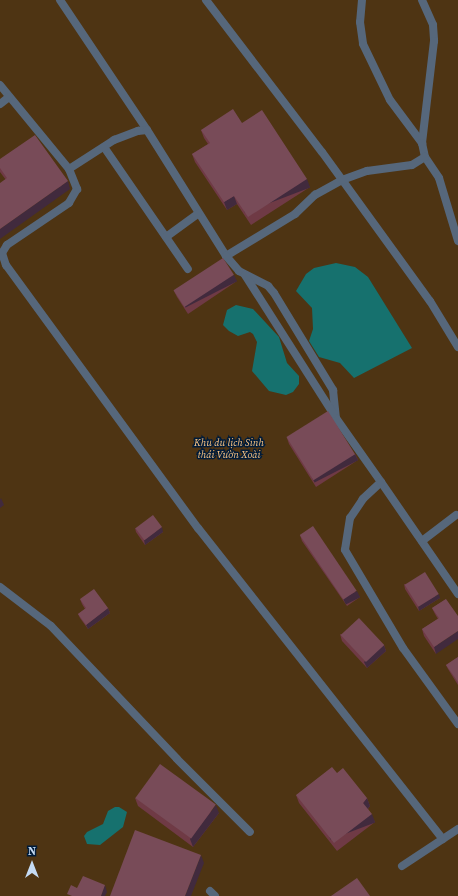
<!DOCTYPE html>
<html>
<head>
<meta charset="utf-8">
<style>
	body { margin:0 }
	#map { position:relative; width:458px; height:896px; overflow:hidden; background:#062544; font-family:"Source Serif 4",serif }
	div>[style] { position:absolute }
	.green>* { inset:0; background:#4e3413; transform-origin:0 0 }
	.water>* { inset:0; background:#16716e }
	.service>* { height:8px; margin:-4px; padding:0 4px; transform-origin:4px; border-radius:4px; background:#56677b }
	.minor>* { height:8px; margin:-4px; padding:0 4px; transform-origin:4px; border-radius:4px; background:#56677b }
	.wall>* { inset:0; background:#6f3a45 }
	.shaded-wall>* { inset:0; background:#412a3d; transform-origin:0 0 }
	.building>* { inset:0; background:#784b58; transform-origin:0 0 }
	span { translate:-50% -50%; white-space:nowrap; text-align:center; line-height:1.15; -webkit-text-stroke:3px #001b39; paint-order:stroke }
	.park-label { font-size:10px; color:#fbc582; font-style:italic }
	.north { position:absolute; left:12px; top:844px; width:40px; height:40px; -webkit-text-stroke:3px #001b39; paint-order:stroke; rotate:0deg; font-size:11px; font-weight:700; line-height:16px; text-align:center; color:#c5dbf4 }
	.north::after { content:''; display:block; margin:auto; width:14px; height:18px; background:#c5dbf4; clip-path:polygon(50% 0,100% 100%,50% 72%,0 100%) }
</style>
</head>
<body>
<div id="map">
	<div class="green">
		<div style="left:0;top:0;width:458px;height:896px"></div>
	</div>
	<div class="water">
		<div style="clip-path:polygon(336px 263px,355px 267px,368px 277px,412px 348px,354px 378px,340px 363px,319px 357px,309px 341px,313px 329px,312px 308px,296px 291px,306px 274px,314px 268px)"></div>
		<div style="clip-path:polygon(236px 305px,253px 309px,279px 337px,287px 363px,299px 376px,299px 384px,293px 392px,286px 395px,269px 391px,252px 371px,257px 342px,253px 334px,250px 332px,238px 336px,229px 331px,223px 325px,227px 310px)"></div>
		<div style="clip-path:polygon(115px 807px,119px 807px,127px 812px,123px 827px,100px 845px,87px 844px,84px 836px,87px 832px,103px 824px,108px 811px)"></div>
	</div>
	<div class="service">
		<div style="left:60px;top:0;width:156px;rotate:56.2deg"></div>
		<div style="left:206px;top:0;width:191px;rotate:52.7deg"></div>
		<div style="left:322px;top:152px;width:184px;rotate:54.1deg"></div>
		<div style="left:430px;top:301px;width:54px;rotate:58.7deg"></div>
		<div style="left:362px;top:0;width:22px;rotate:95deg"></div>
		<div style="left:360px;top:22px;width:22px;rotate:82deg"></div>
		<div style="left:363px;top:44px;width:62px;rotate:64.3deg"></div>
		<div style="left:390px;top:100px;width:54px;rotate:53.3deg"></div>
		<div style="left:422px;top:0;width:27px;rotate:66deg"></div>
		<div style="left:433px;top:25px;width:16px;rotate:86deg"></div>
		<div style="left:434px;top:41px;width:103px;rotate:96.7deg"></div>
		<div style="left:422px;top:143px;width:14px;rotate:78deg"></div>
		<div style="left:425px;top:157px;width:25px;rotate:56deg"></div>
		<div style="left:439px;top:178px;width:66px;rotate:73.2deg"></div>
		<div style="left:0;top:85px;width:109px;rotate:50.6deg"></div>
		<div style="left:69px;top:169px;width:22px;rotate:68deg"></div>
		<div style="left:77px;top:189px;width:16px;rotate:120deg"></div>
		<div style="left:69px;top:203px;width:75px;rotate:145.9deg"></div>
		<div style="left:7px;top:245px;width:9px;rotate:122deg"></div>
		<div style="left:2px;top:253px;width:13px;rotate:72deg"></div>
		<div style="left:6px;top:265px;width:326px;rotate:53.9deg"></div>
		<div style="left:198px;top:528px;width:396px;rotate:51.8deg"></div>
		<div style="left:0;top:104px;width:11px;rotate:-38deg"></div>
		<div style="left:104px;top:147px;width:148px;rotate:55.5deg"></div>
		<div style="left:69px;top:169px;width:54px;rotate:-32.8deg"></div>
		<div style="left:114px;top:140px;width:26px;rotate:-21deg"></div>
		<div style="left:138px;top:131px;width:9px;rotate:-6deg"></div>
		<div style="left:147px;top:130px;width:149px;rotate:57.9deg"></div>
		<div style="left:226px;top:256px;width:81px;rotate:-31.3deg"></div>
		<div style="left:295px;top:214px;width:28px;rotate:-44deg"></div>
		<div style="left:315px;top:195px;width:31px;rotate:-29deg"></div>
		<div style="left:342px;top:180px;width:27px;rotate:-20deg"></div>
		<div style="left:367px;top:171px;width:45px;rotate:-7.6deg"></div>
		<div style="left:412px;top:165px;width:15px;rotate:-32deg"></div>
		<div style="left:166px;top:237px;width:39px;rotate:-36deg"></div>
		<div style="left:226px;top:256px;width:20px;rotate:49deg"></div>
		<div style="left:239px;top:271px;width:33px;rotate:27deg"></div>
		<div style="left:268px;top:286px;width:9px;rotate:49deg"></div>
		<div style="left:274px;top:293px;width:114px;rotate:58.7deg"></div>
		<div style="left:333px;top:390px;width:28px;rotate:84deg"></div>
		<div style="left:336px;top:418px;width:78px;rotate:54.9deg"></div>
		<div style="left:381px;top:482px;width:25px;rotate:137deg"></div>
		<div style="left:363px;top:499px;width:23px;rotate:124deg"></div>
		<div style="left:350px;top:518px;width:32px;rotate:99deg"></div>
		<div style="left:345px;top:550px;width:114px;rotate:59.4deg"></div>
		<div style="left:403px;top:648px;width:94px;rotate:54.1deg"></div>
		<div style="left:245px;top:275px;width:164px;rotate:57.5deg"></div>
		<div style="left:381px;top:482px;width:136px;rotate:55.5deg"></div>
		<div style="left:422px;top:541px;width:43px;rotate:-37.4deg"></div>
		<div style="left:402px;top:866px;width:67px;rotate:-33.5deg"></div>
		<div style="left:210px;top:891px;width:7px;rotate:45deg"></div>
	</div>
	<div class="minor">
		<div style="left:0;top:587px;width:64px;rotate:37.4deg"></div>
		<div style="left:51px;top:626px;width:183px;rotate:46.5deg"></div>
		<div style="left:177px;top:759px;width:103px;rotate:45deg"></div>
	</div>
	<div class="wall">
		<div style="clip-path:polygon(242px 123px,310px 187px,251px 225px,237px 204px,227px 210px,195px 162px,192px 154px,208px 144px,204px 138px,201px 130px)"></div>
		<div style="clip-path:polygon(0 159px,70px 189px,6px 180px,0 172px)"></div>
		<div style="clip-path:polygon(237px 281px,188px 314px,177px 297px,174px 291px)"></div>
		<div style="clip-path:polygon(287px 438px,355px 454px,358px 460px,316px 487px,289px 444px)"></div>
		<div style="clip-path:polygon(135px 528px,163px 532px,145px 545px,136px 532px)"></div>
		<div style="clip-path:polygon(300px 535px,360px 597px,347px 606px,302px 541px)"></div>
		<div style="clip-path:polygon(404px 584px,440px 598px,419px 611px,405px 589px)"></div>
		<div style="clip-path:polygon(80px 599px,108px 608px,110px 613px,88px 629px,80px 618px,78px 614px,85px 609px,82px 604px)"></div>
		<div style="clip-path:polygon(446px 599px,436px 654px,424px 636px,422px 629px,438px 619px,435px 614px,432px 608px)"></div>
		<div style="clip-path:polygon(340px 634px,384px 645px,386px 651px,367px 668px,342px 641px)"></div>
		<div style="clip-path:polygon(458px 657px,458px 685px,448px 669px,446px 665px)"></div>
		<div style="clip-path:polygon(296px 795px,367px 798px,370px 806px,368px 809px,375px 822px,337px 851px,299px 803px)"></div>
		<div style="clip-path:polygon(135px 798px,219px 813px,193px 847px,138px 806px)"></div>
	</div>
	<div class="shaded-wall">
		<div style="left:307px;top:179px;width:9px;height:70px;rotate:69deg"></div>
		<div style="clip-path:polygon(68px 181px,70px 189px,0 239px,0 229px)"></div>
		<div style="clip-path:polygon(234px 196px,237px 204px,227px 210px,224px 202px)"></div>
		<div style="left:234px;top:275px;width:7px;height:58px;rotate:63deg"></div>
		<div style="left:355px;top:454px;width:7px;height:49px;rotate:63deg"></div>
		<div style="clip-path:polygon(1px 498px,4px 505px,0 508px,0 500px)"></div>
		<div style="clip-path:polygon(162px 527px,163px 532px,145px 545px,144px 540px)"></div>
		<div style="left:357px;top:591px;width:7px;height:16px;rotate:63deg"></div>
		<div style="clip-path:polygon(439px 594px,440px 598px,419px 611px,418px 606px)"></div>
		<div style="clip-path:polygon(108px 608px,110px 613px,88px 629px,86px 625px)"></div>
		<div style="clip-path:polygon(458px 631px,458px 639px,436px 654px,434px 647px)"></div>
		<div style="clip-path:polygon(384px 645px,386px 651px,367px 668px,364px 662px)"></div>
		<div style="clip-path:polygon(367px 798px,370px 806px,366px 811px,363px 803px)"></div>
		<div style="clip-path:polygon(216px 805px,219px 813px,193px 847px,190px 839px)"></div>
		<div style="left:372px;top:814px;width:9px;height:48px;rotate:69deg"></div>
		<div style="clip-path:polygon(201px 855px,204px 863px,191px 896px,185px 896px)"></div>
		<div style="clip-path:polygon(105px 885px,107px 892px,105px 896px,101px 896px)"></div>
	</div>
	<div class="building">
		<div style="clip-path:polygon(233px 109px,242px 123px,262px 110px,307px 179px,248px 217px,234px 196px,224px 202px,192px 154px,210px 143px,201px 130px)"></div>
		<div style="clip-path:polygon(35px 135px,68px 181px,0 229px,0 183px,7px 178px,0 168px,0 159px)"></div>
		<div style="left:223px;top:258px;width:20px;height:59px;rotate:57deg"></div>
		<div style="left:328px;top:411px;width:51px;height:49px;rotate:58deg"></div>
		<div style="left:153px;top:515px;width:15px;height:22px;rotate:53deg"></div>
		<div style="left:313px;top:526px;width:78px;height:16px;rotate:56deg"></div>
		<div style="left:425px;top:572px;width:26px;height:24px;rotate:58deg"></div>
		<div style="clip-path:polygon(94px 589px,108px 608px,86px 625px,78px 614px,86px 608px,80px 599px)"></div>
		<div style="clip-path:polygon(446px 599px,458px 616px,458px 631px,434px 647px,422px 629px,439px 618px,432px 608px)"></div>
		<div style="left:359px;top:618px;width:37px;height:25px;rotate:47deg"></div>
		<div style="clip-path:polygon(458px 657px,458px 682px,446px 665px)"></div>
		<div style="left:160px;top:764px;width:69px;height:42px;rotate:36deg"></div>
		<div style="clip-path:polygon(332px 767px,337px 773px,343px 768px,367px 798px,363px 803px,372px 814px,334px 843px,296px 795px)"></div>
		<div style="clip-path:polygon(135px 830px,201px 855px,185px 896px,110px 896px)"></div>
		<div style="clip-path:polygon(83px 876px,105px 885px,101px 896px,72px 896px,67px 894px,71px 885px,77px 888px)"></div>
		<div style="clip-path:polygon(357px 878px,370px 896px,331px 896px)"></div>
	</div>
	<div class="park-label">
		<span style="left:229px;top:448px">Khu du lịch Sinh<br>thái Vườn Xoài</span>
	</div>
	<div class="north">N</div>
</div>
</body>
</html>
